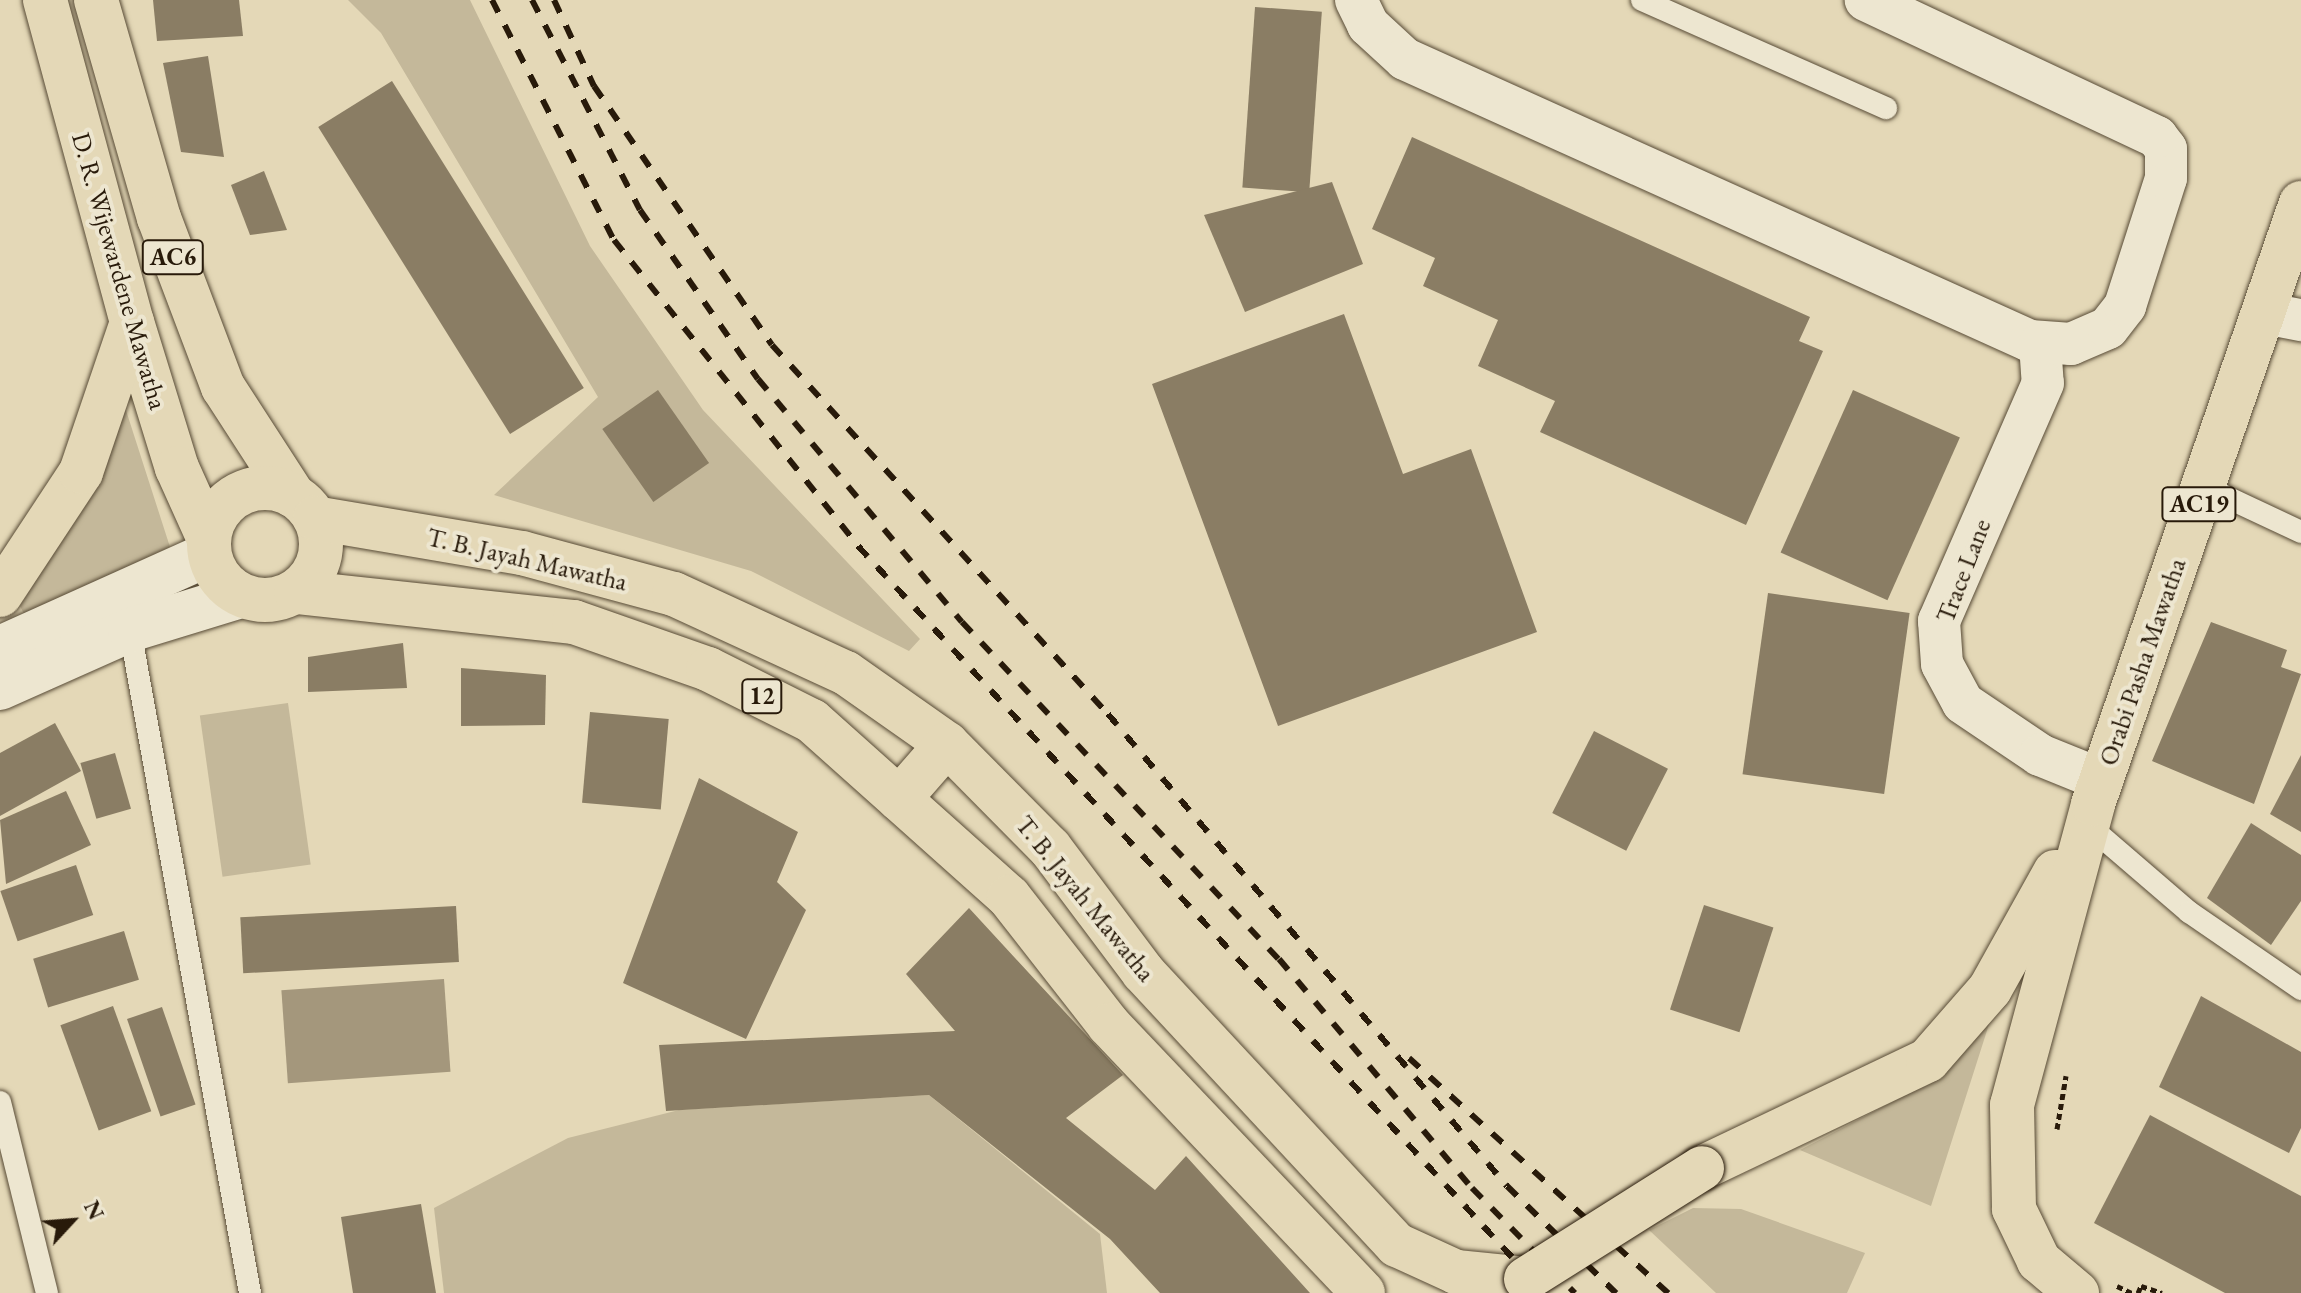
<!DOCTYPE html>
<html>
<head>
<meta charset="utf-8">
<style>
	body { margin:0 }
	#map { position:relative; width:2301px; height:1293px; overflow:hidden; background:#e4d8b7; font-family:"EB Garamond",serif }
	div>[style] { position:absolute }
	.green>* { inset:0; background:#c4b89a; transform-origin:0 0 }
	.water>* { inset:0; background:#a4977c; transform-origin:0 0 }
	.building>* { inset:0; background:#8a7d64; transform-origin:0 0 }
	.path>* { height:5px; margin-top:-2.5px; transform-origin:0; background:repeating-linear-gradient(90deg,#281a0a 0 6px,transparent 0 10px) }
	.roads { filter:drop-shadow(0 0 2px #574a35) drop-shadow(0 0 2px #574a35) }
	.lane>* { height:22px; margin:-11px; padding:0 11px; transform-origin:11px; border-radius:11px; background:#ede6d0 }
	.street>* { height:42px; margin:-21px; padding:0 21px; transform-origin:21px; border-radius:21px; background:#ede6d0 }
	.secondary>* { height:44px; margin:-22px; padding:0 22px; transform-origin:22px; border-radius:22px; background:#ede6d0 }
	.primary>* { height:44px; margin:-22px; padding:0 22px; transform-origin:22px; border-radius:22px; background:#e4d8b7 }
	.primary>.ring { margin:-22px; padding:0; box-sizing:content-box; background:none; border:44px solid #e4d8b7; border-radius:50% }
	.rail>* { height:6px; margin-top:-3px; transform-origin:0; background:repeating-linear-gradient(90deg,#281a0a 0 14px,transparent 0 28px) }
	.bridges { filter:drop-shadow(0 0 2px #281a0a) drop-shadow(0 0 2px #281a0a) }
	.primary-bridge>* { height:44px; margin:-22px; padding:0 22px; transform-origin:22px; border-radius:22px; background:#e4d8b7 }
	span { translate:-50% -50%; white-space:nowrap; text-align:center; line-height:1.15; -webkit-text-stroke:8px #ede6d0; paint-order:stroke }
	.shield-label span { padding:2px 6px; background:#ede6d0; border:2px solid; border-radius:6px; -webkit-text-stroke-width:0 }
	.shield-label { font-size:24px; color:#281a0a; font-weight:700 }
	.street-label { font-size:26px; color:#281a0a }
	.north { position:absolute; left:32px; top:1181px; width:80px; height:80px; -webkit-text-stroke:6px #ede6d0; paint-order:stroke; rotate:64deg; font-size:22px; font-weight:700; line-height:32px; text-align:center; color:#281a0a }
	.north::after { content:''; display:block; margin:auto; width:28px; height:36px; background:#281a0a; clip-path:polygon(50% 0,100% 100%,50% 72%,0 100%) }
</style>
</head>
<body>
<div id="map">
	<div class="green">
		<div style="clip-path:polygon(348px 0,470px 0,590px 246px,703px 410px,920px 639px,909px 651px,751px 571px,494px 495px,598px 397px,381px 33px)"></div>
		<div style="clip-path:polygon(123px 401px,170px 547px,24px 614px,20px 606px,75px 516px)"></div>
		<div style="left:288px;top:703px;width:163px;height:89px;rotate:82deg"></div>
		<div style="clip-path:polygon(1991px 1018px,1931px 1206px,1800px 1150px,1923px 1086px)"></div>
		<div style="clip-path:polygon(929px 1095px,1100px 1234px,1107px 1293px,444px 1293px,434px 1208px,568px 1138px,679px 1110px)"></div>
		<div style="clip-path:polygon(1693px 1208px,1741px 1209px,1865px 1253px,1847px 1293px,1716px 1293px,1649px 1230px)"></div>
	</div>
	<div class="water">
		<div style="left:444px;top:979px;width:93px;height:163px;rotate:86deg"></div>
	</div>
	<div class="building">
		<div style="clip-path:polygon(153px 0,239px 0,243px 36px,157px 41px)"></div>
		<div style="left:1255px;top:7px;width:67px;height:181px;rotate:4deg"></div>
		<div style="clip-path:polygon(208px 56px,224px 157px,181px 152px,163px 63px)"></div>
		<div style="left:392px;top:81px;width:362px;height:87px;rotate:58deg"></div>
		<div style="clip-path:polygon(1412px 137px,1810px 317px,1799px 341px,1823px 351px,1746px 525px,1540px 432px,1555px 401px,1478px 366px,1498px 320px,1423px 286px,1435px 258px,1372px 229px)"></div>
		<div style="clip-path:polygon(264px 171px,287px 230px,250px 235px,231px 185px)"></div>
		<div style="clip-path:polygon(1332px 182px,1363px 264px,1245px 312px,1204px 215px)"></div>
		<div style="clip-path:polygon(1344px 314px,1403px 474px,1471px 449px,1537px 632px,1278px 726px,1152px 384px)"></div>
		<div style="left:658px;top:390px;width:89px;height:68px;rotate:55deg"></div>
		<div style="left:1853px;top:390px;width:117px;height:178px;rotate:24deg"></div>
		<div style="left:1768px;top:593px;width:143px;height:183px;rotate:8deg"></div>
		<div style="clip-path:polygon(2211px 622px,2287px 650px,2281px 667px,2301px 674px,2254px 804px,2152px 761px)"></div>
		<div style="clip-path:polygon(403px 643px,407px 688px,308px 692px,308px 657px)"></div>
		<div style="clip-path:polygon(461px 668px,546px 675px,545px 725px,461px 726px)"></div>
		<div style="left:590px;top:712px;width:79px;height:91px;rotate:5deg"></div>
		<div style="clip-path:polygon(55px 723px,81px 771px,0 816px,0 753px)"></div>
		<div style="left:1594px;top:731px;width:83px;height:92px;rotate:27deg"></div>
		<div style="left:115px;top:753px;width:58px;height:36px;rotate:74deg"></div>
		<div style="clip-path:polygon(2301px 755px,2301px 832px,2270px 814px)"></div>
		<div style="clip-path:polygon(699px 778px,798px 832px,777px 882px,806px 910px,746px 1039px,623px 983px)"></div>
		<div style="clip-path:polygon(66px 791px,91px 845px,6px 884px,0 820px)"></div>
		<div style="clip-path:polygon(2251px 823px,2301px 855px,2301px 901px,2271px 945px,2207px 898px)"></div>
		<div style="left:76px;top:865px;width:53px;height:80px;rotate:71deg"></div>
		<div style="left:1704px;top:905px;width:73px;height:110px;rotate:18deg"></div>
		<div style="left:456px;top:906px;width:56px;height:216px;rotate:87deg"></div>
		<div style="clip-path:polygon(969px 908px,1123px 1075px,1066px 1118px,1155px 1190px,1186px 1156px,1310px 1293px,1160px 1293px,1110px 1239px,929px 1095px,666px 1111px,659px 1045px,955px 1031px,906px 974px)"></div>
		<div style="left:124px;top:931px;width:51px;height:95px;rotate:73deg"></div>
		<div style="clip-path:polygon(2201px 996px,2301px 1052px,2301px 1128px,2289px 1153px,2159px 1087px)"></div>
		<div style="left:113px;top:1006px;width:112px;height:56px;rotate:70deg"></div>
		<div style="left:162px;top:1007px;width:103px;height:37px;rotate:71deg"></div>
		<div style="clip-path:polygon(2150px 1115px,2301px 1196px,2301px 1293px,2225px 1293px,2094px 1223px)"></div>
		<div style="clip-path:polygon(421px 1204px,436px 1293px,353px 1293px,341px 1217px)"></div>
	</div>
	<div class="path">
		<div style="left:2057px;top:1129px;width:54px;rotate:-80.4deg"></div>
		<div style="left:2117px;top:1286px;width:17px;rotate:25deg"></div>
		<div style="left:2138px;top:1293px;width:8px;rotate:-67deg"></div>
		<div style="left:2141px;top:1286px;width:22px;rotate:18deg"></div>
	</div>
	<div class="roads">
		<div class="lane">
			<div style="left:1642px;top:0;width:267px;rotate:23.9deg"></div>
			<div style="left:2205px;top:487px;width:106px;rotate:25.1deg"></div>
			<div style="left:130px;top:630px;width:674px;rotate:79.74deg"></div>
			<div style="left:2089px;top:826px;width:132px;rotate:40.7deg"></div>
			<div style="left:2189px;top:912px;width:136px;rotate:34.5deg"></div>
			<div style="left:0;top:1102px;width:197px;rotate:76.2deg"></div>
		</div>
		<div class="street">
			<div style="left:1356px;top:0;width:28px;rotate:64deg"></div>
			<div style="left:1368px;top:25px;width:50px;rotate:42.6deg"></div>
			<div style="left:1405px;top:59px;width:686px;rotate:24.28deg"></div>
			<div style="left:2030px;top:341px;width:41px;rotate:4.2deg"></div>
			<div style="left:2071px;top:344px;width:40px;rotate:-23.4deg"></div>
			<div style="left:2108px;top:328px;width:28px;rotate:-52deg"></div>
			<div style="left:2125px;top:306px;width:134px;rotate:-72.2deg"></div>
			<div style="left:2166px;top:178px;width:29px;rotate:-90deg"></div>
			<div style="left:2166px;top:149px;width:15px;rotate:-127deg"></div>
			<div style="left:2157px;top:137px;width:322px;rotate:-154.8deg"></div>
			<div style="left:2264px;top:313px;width:38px;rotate:11deg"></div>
			<div style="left:2040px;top:344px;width:39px;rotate:86deg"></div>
			<div style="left:2043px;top:383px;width:260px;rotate:113.6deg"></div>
			<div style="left:1939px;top:621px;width:43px;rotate:86deg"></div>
			<div style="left:1942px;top:664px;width:44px;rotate:61.7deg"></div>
			<div style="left:1963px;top:703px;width:93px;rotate:34deg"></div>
			<div style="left:2040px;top:755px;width:67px;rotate:22deg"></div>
		</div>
		<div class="secondary">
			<div style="left:0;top:648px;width:229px;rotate:-24.2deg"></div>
			<div style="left:0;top:688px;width:142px;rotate:-24deg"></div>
			<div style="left:130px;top:630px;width:116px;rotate:-17deg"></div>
		</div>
		<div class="primary">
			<div style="left:45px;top:0;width:334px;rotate:74.9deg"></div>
			<div style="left:132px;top:322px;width:153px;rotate:72.9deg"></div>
			<div style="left:177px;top:468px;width:76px;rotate:65.8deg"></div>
			<div style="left:96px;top:0;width:227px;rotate:73.9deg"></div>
			<div style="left:159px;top:218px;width:181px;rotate:69.3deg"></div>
			<div style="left:223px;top:387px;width:129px;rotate:57.1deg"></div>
			<div class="ring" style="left:209px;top:488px;width:68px;height:68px"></div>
			<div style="left:315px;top:518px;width:210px;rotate:9.6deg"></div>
			<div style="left:522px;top:553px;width:157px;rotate:15.1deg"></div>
			<div style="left:674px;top:594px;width:189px;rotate:24.7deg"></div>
			<div style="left:846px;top:673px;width:123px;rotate:35.1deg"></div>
			<div style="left:947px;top:744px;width:146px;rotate:45.3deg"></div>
			<div style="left:1050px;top:848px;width:155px;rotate:53.1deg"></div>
			<div style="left:1143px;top:972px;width:373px;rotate:47.1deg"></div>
			<div style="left:1397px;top:1245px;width:65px;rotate:24.6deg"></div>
			<div style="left:1456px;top:1272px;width:70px;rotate:5.7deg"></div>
			<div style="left:1526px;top:1279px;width:15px;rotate:110deg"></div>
			<div style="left:296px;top:592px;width:280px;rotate:6.2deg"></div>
			<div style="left:574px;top:622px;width:142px;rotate:19.3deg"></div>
			<div style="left:708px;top:669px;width:116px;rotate:26.6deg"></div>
			<div style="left:812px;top:721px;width:264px;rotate:41.8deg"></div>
			<div style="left:1009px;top:897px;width:162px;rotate:52deg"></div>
			<div style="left:1109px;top:1025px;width:369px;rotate:46.5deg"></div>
			<div style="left:0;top:595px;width:147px;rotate:-56.6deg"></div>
			<div style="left:81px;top:472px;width:158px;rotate:-71.2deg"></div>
			<div style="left:899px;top:799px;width:73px;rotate:-48.9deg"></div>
			<div style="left:1702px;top:1168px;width:250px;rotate:-25.5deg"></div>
			<div style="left:1928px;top:1060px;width:94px;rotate:-48.9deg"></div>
			<div style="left:1990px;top:989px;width:134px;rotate:-60.9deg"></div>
			<div style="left:2077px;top:1293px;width:50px;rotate:-139.9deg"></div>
			<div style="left:2039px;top:1261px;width:58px;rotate:-115.7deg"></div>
			<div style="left:2014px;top:1209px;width:104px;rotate:-91.1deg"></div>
			<div style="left:2012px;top:1105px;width:312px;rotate:-74.9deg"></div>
			<div style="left:2093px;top:804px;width:636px;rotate:-70.91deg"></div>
		</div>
	</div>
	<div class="rail">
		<div style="left:492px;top:0;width:269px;rotate:63.1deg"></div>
		<div style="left:614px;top:240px;width:391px;rotate:51.4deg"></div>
		<div style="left:858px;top:546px;width:1015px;rotate:47.4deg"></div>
		<div style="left:532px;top:0;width:236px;rotate:62.8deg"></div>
		<div style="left:640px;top:210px;width:206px;rotate:55.1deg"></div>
		<div style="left:758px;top:379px;width:317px;rotate:50deg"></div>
		<div style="left:962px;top:622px;width:463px;rotate:46.8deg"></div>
		<div style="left:1279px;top:959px;width:299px;rotate:49.9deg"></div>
		<div style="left:1472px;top:1188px;width:147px;rotate:45.6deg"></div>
		<div style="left:554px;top:0;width:95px;rotate:65.1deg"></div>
		<div style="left:594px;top:86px;width:314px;rotate:55.5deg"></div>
		<div style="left:772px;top:345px;width:499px;rotate:47.7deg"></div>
		<div style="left:1108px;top:714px;width:618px;rotate:49.79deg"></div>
		<div style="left:1507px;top:1186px;width:153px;rotate:44.5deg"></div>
		<div style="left:1409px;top:1058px;width:350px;rotate:42.2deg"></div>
	</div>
	<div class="bridges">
		<div class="primary-bridge">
			<div style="left:1526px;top:1279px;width:208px;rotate:-32.2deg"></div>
		</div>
	</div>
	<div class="shield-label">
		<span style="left:173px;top:257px">AC6</span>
		<span style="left:2199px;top:504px">AC19</span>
		<span style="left:762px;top:696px">12</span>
	</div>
	<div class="street-label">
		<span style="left:119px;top:271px;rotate:74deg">D. R. Wijewardene Mawatha</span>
		<span style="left:527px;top:560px;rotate:13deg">T. B. Jayah Mawatha</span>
		<span style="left:1964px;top:571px;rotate:-69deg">Trace Lane</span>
		<span style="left:2143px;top:662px;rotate:-71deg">Orabi Pasha Mawatha</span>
		<span style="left:1085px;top:899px;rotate:51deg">T. B. Jayah Mawatha</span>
	</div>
	<div class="north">N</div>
</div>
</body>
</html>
